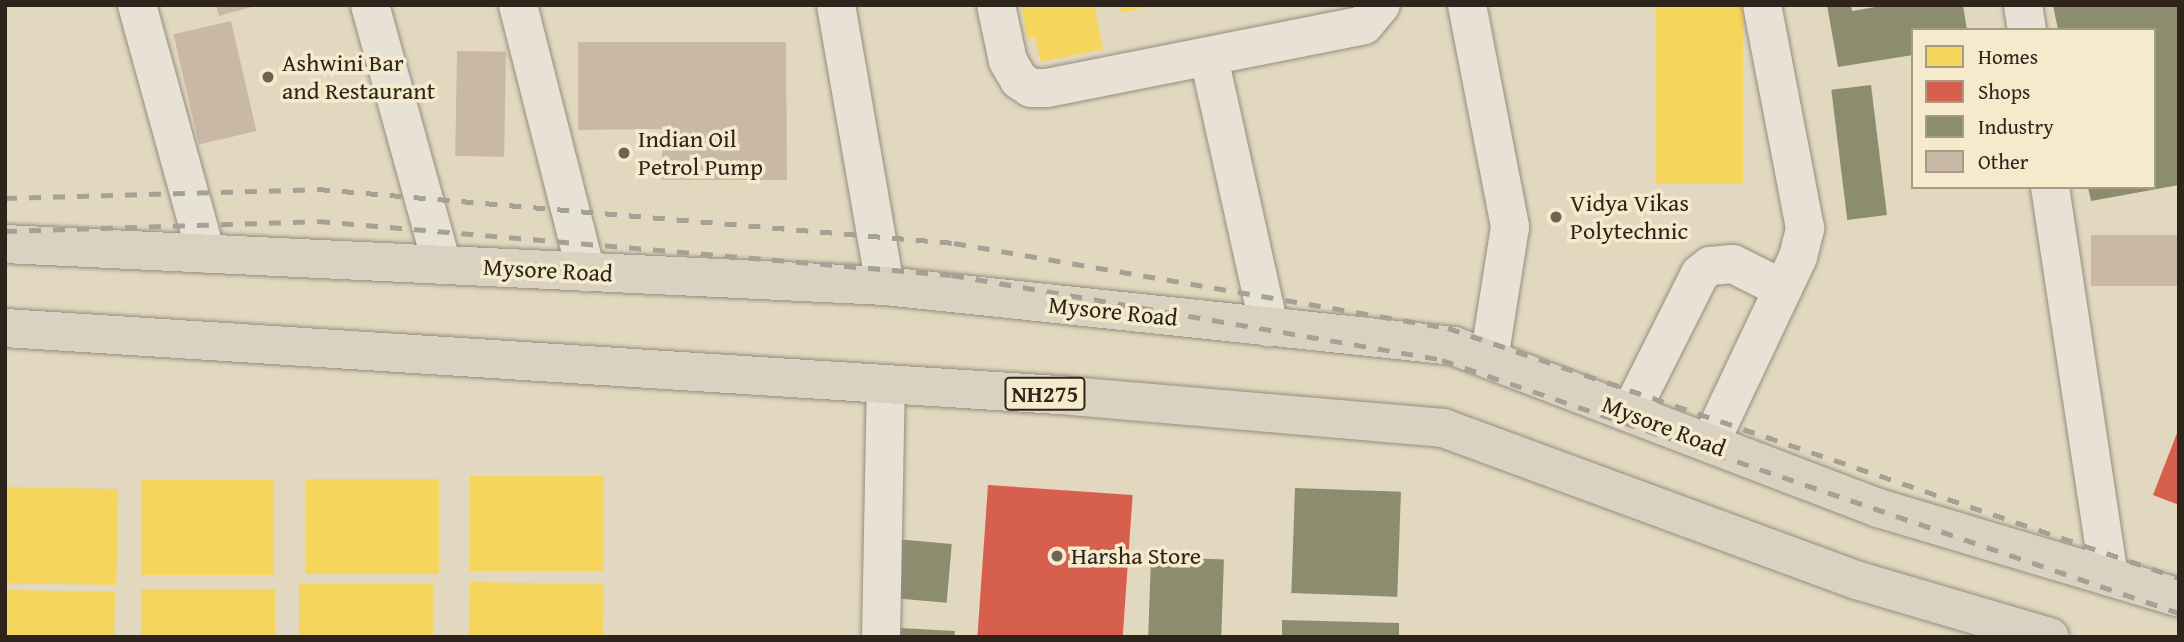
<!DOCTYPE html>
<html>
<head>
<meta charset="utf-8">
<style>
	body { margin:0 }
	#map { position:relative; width:2184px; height:642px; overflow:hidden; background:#e2d8bf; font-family:"Gentium Book Plus",serif }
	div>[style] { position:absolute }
	.homes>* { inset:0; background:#f6d55c; transform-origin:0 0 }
	.shops>* { inset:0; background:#d6604d; transform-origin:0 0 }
	.industry>* { inset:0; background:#8c8c6e; transform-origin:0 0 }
	.building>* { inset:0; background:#cab8a7; transform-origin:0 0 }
	.roads { filter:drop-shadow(0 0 2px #948d7f) drop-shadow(0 0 2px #948d7f) }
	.street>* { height:38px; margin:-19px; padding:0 19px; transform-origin:19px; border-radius:19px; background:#e7e2d5 }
	.secondary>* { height:38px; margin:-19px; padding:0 19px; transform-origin:19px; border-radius:19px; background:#e7e2d5 }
	.highway>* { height:38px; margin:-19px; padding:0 19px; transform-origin:19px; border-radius:19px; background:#dad2c1 }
	.rail>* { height:5px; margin-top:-2.5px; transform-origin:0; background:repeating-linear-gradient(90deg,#a6a197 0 12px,transparent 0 24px) }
	.dots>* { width:19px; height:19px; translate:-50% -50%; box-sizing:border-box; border:4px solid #f5eacc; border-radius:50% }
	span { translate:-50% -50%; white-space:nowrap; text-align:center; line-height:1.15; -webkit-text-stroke:7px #f5eacc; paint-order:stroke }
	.shield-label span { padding:2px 5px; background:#f5eacc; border:2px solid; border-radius:5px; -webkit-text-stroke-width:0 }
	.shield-label { font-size:23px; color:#2e241c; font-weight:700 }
	.poi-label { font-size:24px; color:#2e241c }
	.left { translate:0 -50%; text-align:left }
	.street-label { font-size:24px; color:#2e241c }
	.frame { position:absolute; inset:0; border:7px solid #2e241c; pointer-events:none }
	.legend { position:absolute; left:1911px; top:28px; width:245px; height:161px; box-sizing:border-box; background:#f5eacc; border:2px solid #a59b86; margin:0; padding:9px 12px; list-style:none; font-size:21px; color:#2e241c }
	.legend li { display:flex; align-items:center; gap:14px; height:35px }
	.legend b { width:35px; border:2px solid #a59b86 }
</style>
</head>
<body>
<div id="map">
	<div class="homes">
		<div style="clip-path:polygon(1021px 5px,1094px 5px,1103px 49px,1041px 62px,1035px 37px,1028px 39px)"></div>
		<div style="clip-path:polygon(1120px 5px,1152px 5px,1152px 6px,1121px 13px)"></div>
		<div style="left:1656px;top:5px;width:87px;height:179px"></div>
		<div style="left:470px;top:476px;width:134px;height:95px"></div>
		<div style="left:306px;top:479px;width:133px;height:95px"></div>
		<div style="left:141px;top:480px;width:133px;height:95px"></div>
		<div style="left:5px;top:487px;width:113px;height:96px;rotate:1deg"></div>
		<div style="left:470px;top:582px;width:134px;height:55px;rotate:1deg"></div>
		<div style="left:299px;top:584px;width:134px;height:53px"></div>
		<div style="left:141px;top:589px;width:134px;height:48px"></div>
		<div style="left:5px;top:590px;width:110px;height:47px;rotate:1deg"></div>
	</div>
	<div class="shops">
		<div style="clip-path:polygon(2179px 428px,2179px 505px,2153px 495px)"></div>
		<div style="left:988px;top:485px;width:145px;height:152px;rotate:4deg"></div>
	</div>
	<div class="industry">
		<div style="clip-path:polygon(1827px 5px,1851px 5px,1852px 11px,1887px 5px,1963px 5px,1967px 30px,1913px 30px,1913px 55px,1838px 67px)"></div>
		<div style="clip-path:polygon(2053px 5px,2179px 5px,2179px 185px,2091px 201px,2088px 187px,2154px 187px,2154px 30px,2058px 30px)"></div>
		<div style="left:1871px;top:85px;width:131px;height:40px;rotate:83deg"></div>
		<div style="left:1295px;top:488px;width:106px;height:105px;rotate:2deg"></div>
		<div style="left:895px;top:539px;width:57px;height:59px;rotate:5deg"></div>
		<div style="left:1151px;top:557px;width:73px;height:80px;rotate:2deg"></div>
		<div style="clip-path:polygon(1282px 620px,1399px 623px,1399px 637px,1282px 637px)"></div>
		<div style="clip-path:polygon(900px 628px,955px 631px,954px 637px,900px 637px)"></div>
	</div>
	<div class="building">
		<div style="clip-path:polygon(216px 5px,255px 5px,255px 6px,219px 16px)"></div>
		<div style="left:231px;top:21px;width:113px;height:59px;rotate:77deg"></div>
		<div style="clip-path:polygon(578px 42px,786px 42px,787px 180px,662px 180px,662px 129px,578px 130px)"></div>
		<div style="left:457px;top:51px;width:49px;height:105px;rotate:1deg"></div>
		<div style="left:2179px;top:235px;width:51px;height:88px;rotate:90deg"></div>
	</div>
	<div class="roads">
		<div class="street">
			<div style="left:137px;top:5px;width:258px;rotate:74.5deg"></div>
			<div style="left:370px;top:5px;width:270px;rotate:74.5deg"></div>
			<div style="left:518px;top:5px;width:276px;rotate:75.7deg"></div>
			<div style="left:996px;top:5px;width:57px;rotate:77.9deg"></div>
			<div style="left:1008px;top:61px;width:22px;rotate:60deg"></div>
			<div style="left:1019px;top:80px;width:14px;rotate:34deg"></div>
			<div style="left:1031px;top:88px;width:16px"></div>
			<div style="left:1047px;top:88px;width:323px;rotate:-11.2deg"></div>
			<div style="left:1364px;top:25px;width:26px;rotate:-50deg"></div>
			<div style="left:1467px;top:5px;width:226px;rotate:79deg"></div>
			<div style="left:1510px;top:227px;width:134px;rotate:99deg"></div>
			<div style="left:2023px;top:5px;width:25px;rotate:81deg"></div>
			<div style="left:1209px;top:58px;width:276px;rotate:77.4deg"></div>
			<div style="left:2050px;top:187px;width:394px;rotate:81.4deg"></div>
			<div style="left:1630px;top:413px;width:156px;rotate:-63.3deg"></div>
			<div style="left:1700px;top:274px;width:13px;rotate:-39deg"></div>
			<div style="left:1710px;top:266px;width:23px;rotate:-5deg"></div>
			<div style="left:1733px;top:264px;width:56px;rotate:26.6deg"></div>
			<div style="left:1710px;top:443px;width:206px;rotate:-64.7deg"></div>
			<div style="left:1798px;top:257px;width:30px;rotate:-76deg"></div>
			<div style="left:1805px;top:228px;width:227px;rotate:-100.9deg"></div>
			<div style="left:881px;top:637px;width:253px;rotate:-88.9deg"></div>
		</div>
		<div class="secondary">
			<div style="left:836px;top:5px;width:285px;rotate:80.1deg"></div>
		</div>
		<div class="highway">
			<div style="left:5px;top:244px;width:881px;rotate:2.73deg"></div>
			<div style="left:885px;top:286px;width:572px;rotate:6.02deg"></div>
			<div style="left:1454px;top:346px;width:454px;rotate:20.9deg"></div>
			<div style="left:1878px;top:508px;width:314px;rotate:16.6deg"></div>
			<div style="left:5px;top:328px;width:1056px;rotate:3.64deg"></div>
			<div style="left:1059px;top:395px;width:385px;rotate:4.9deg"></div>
			<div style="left:1443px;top:428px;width:440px;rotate:20.2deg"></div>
			<div style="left:1856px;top:580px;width:202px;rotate:16.4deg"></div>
		</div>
	</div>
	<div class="rail">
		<div style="left:5px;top:198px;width:313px;rotate:-1.6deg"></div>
		<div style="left:318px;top:189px;width:638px;rotate:4.85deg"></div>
		<div style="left:954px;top:243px;width:501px;rotate:9.76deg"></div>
		<div style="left:1448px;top:328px;width:773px;rotate:18.88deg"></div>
		<div style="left:5px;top:231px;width:313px;rotate:-1.8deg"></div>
		<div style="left:318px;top:221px;width:636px;rotate:4.87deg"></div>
		<div style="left:952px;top:275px;width:497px;rotate:9.8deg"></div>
		<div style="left:1442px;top:360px;width:779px;rotate:18.95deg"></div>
	</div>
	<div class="dots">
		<div style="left:268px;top:77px;background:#6d6355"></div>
		<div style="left:624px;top:153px;background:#6d6355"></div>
		<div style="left:1556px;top:217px;background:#6d6355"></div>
		<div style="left:1057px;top:556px;background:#6d6355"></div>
	</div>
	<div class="shield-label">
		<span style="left:1045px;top:394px">NH275</span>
	</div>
	<div class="poi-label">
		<span class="left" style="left:282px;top:77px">Ashwini Bar<br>and Restaurant</span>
		<span class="left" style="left:638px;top:153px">Indian Oil<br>Petrol Pump</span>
		<span class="left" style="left:1570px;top:217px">Vidya Vikas<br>Polytechnic</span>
		<span class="left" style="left:1071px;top:556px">Harsha Store</span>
	</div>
	<div class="street-label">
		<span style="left:548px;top:270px;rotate:3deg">Mysore Road</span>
		<span style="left:1113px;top:311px;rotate:6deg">Mysore Road</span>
		<span style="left:1664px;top:426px;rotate:21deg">Mysore Road</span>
	</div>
	<div class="frame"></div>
	<ul class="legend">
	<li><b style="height:19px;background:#f6d55c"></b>Homes</li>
	<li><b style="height:19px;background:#d6604d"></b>Shops</li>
	<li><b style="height:19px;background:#8c8c6e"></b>Industry</li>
	<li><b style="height:19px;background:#cab8a7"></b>Other</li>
	</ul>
</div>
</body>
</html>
